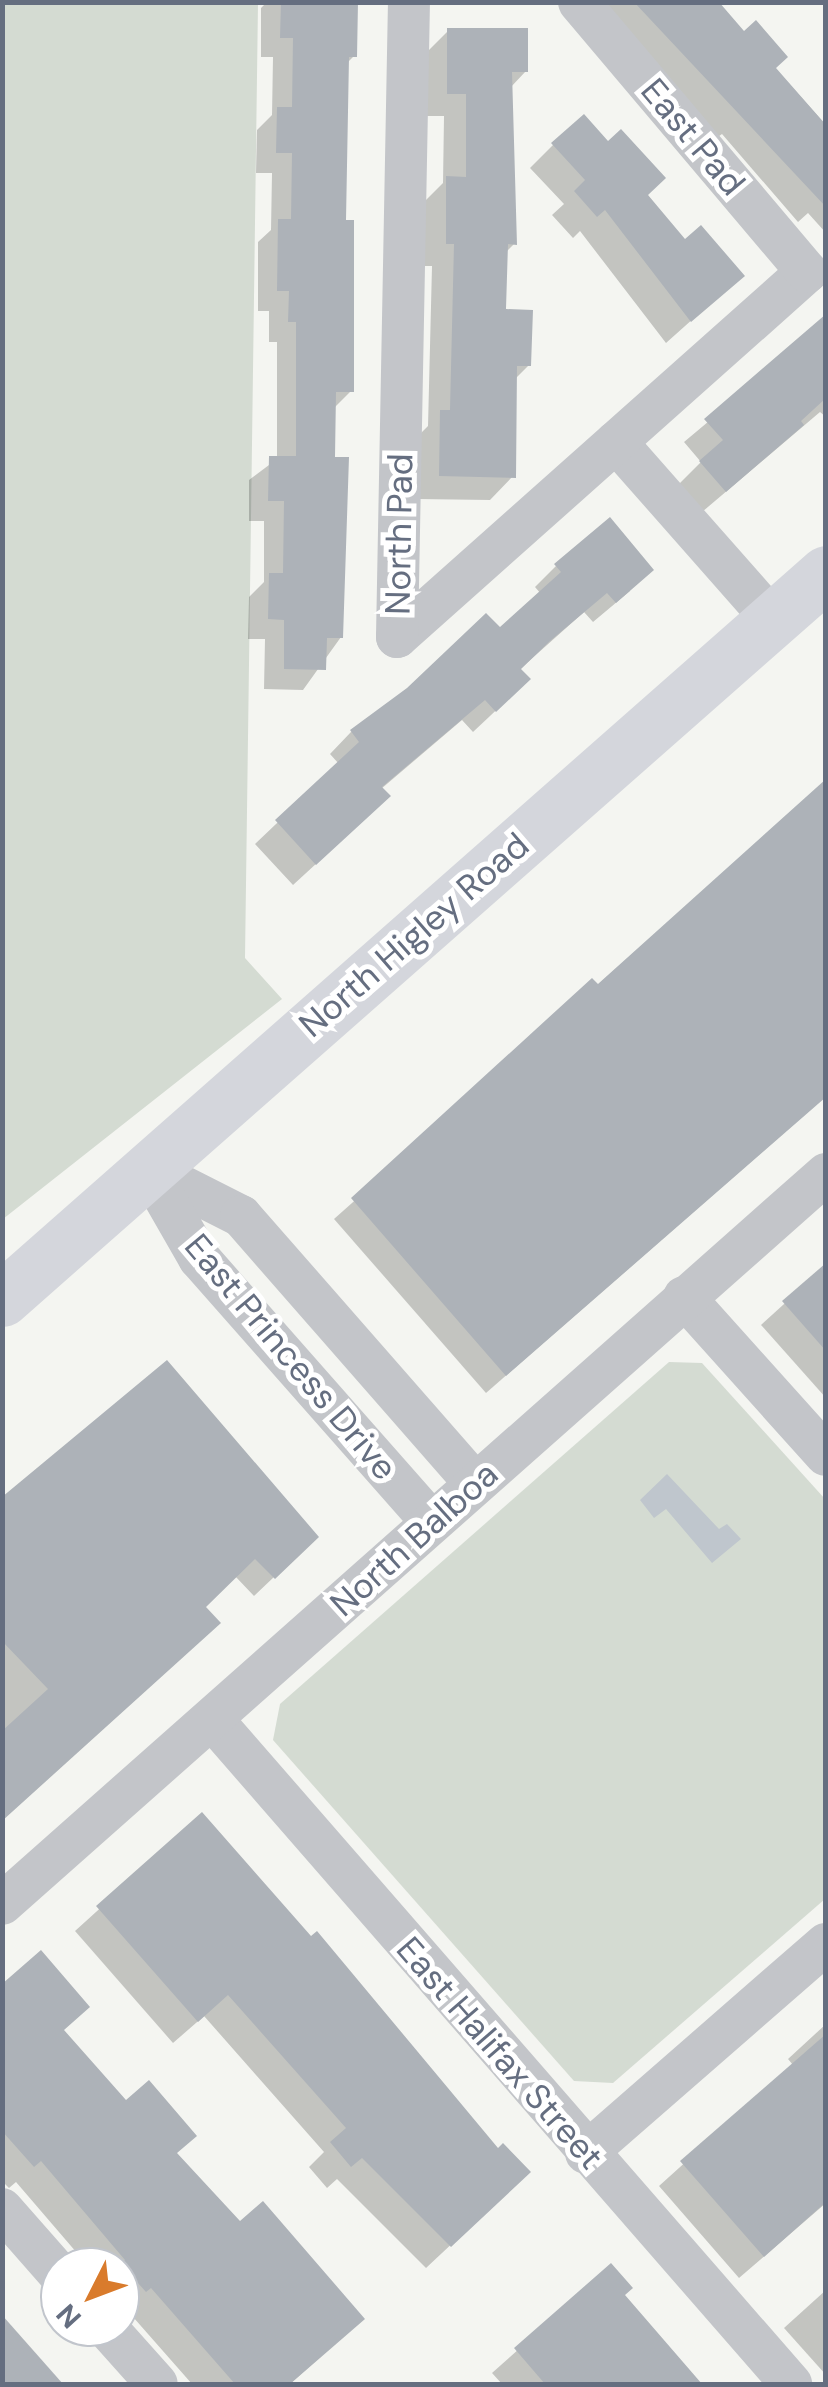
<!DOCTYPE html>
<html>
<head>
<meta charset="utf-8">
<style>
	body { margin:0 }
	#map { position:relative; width:828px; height:2387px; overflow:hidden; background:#f4f5f1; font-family:"DM Sans",sans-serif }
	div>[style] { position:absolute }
	.green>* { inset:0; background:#d4dbd2 }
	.water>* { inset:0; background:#bfc6cd }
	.shadow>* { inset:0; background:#0003 }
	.building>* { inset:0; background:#adb2b8 }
	.minor>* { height:42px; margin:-21px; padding:0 21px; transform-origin:21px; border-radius:21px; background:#c3c5c9 }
	.secondary>* { height:55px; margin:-27.5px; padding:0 27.5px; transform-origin:27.5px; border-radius:27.5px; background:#d4d6dc }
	span { translate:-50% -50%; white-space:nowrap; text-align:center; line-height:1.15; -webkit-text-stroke:10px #fff; paint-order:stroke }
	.street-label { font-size:35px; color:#656e80 }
	.frame { position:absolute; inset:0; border:5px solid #656e80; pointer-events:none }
	.north { position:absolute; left:40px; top:2247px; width:100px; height:100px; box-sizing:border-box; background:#fff; border:2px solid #c1c5cc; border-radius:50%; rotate:228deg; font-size:28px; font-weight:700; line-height:40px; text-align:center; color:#656e80 }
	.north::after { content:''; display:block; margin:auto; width:35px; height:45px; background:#d97b2c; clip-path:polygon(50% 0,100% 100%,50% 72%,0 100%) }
</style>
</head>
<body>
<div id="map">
	<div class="green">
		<div style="clip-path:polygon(3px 2px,258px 3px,245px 958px,282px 999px,3px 1219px)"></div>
		<div style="clip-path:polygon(669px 1362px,702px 1363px,825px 1499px,825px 1899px,613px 2083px,574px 2081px,273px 1740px,280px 1704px)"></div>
	</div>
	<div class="water">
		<div style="clip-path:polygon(667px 1474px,719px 1529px,727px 1524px,741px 1539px,712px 1563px,666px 1509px,654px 1518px,640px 1500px)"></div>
	</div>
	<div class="shadow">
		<div style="clip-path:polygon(267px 2px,355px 2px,354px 56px,346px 64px,343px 222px,351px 391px,333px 409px,341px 637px,303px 690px,264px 689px,265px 639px,248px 639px,249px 597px,264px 582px,264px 521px,249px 521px,249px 480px,277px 459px,277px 342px,269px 342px,269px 311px,258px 311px,258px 242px,271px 230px,272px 173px,256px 173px,257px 130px,272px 115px,273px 57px,261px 57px,261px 8px)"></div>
		<div style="clip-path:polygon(600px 2px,716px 2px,826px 125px,826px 233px,808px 213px,798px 222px,722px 134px,715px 139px)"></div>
		<div style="clip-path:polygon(448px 31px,526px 71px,510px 88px,514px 244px,505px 253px,504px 312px,529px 365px,514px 380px,513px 476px,490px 500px,417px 499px,418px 436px,428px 426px,432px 266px,423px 266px,424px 202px,443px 183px,444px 116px,425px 116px,425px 54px)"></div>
		<div style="clip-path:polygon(608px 144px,685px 243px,741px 276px,666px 343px,580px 231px,573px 238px,552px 215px,564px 204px,530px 168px,553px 145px)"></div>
		<div style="clip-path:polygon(826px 323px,826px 417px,820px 412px,702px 512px,679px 484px,701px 462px,684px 442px)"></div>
		<div style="clip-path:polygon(556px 566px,630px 591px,593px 622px,584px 612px,519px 670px,507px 700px,473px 732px,462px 720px,381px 789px,366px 818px,293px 885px,255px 844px,339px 764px,330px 754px,351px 732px,499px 630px,541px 594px,535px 587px)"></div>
		<div style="clip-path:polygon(826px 782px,826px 1096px,486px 1393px,334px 1219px)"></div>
		<div style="clip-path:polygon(826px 1266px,826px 1398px,761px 1325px)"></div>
		<div style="clip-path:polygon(2px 1500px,316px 1537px,254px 1596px,235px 1576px,2px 1817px)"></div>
		<div style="clip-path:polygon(202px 1816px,505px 2194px,426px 2268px,337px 2179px,327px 2188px,309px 2167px,324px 2152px,204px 2016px,173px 2043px,75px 1931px)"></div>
		<div style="clip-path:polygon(2px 1988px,62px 2032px,239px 2225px,362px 2319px,290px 2384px,192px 2384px,126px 2309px,120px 2311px,120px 2267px,89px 2267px,16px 2182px,9px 2188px,2px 2181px)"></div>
		<div style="clip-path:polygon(826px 2024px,826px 2203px,739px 2278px,659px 2186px,793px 2065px,788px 2059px)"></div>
		<div style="clip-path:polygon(611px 2267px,622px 2296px,699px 2384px,502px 2384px,492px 2373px)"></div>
		<div style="clip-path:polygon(826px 2290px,826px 2375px,784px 2328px)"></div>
	</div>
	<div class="building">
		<div style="clip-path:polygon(281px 2px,358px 2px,357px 57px,349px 57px,346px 220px,354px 220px,354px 392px,336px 392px,335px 457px,349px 457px,343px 638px,327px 638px,326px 670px,284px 669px,284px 620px,268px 619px,269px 573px,283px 573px,284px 501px,268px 501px,269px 456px,296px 456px,296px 322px,288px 322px,289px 291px,277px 291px,278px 219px,291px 219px,292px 153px,276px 153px,277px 107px,292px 107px,293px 38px,280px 38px)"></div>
		<div style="clip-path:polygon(634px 2px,719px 2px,744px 31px,756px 20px,788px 57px,776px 68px,826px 125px,826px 207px)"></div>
		<div style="clip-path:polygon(447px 28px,528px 28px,528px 72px,512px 72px,517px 245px,508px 244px,506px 309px,533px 310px,531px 366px,517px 366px,516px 478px,439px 476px,440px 410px,450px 410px,454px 244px,446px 244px,446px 176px,466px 177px,466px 94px,447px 94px)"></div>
		<div style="clip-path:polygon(584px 114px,608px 141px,621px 129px,666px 178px,648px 195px,685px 239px,701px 225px,745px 276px,691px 322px,605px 210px,597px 217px,574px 191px,585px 180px,551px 143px)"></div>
		<div style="clip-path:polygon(826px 314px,826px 398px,801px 421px,804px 425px,726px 492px,699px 461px,723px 440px,704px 419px)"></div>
		<div style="clip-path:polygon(610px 517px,654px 570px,616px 603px,607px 593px,550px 641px,521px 669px,531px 679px,496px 712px,485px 700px,382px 787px,391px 796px,316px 865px,275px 820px,359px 742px,350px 730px,407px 688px,486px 613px,500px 627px,561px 572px,554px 564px)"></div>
		<div style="clip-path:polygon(826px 779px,826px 1097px,506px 1376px,351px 1198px,592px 978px,598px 984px)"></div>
		<div style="clip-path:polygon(826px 1263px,826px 1351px,782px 1301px)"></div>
		<div style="clip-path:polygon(167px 1360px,319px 1537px,275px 1579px,255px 1559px,206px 1607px,221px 1623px,2px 1821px,2px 1731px,48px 1689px,2px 1641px,2px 1497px)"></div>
		<div style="clip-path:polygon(202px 1812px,311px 1936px,317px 1931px,498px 2148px,503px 2143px,531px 2172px,451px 2247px,362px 2158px,351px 2167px,330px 2142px,346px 2128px,228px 1995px,198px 2022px,96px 1906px)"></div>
		<div style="clip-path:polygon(41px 1950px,90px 2007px,64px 2030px,126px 2100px,149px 2080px,197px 2136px,177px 2153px,240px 2221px,263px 2201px,365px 2319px,290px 2384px,235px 2384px,151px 2288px,146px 2292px,121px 2264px,125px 2260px,41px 2161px,34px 2167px,2px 2131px,2px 1984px)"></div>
		<div style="clip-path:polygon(826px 2034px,826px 2202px,764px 2257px,680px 2161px)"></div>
		<div style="clip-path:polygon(611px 2263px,633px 2288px,625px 2295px,702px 2384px,545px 2384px,514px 2348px)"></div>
		<div style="clip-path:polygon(2px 2315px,63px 2384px,2px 2384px)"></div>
	</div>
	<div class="minor">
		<div style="left:616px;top:442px;width:236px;rotate:48.6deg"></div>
		<div style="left:397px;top:637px;width:549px;rotate:-41.68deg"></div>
		<div style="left:807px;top:272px;width:353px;rotate:-130.2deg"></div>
		<div style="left:397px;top:637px;width:635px;rotate:-88.92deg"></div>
		<div style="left:148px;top:1169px;width:104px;rotate:26.8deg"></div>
		<div style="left:241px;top:1216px;width:356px;rotate:48.8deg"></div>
		<div style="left:148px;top:1169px;width:103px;rotate:60.2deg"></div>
		<div style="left:199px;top:1258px;width:352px;rotate:48.6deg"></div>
		<div style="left:684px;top:1297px;width:212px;rotate:48.1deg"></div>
		<div style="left:212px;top:1719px;width:882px;rotate:48.95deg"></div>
		<div style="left:2px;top:1904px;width:1101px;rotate:-41.54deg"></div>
		<div style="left:586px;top:2153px;width:318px;rotate:-41.1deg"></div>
		<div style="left:2px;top:2209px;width:88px;rotate:48.7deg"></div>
		<div style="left:106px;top:2327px;width:76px;rotate:48.2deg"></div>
	</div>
	<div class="secondary">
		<div style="left:2px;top:1299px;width:1098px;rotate:-41.38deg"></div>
	</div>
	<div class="street-label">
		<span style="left:693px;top:137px;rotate:50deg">East Pad</span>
		<span style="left:399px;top:534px;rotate:-89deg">North Pad</span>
		<span style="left:414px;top:935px;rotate:-41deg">North Higley Road</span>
		<span style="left:291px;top:1357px;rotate:50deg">East Princess Drive</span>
		<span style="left:414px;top:1539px;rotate:-42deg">North Balboa</span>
		<span style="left:500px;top:2053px;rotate:49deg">East Halifax Street</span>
	</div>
	<div class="frame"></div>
	<div class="north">N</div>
</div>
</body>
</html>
